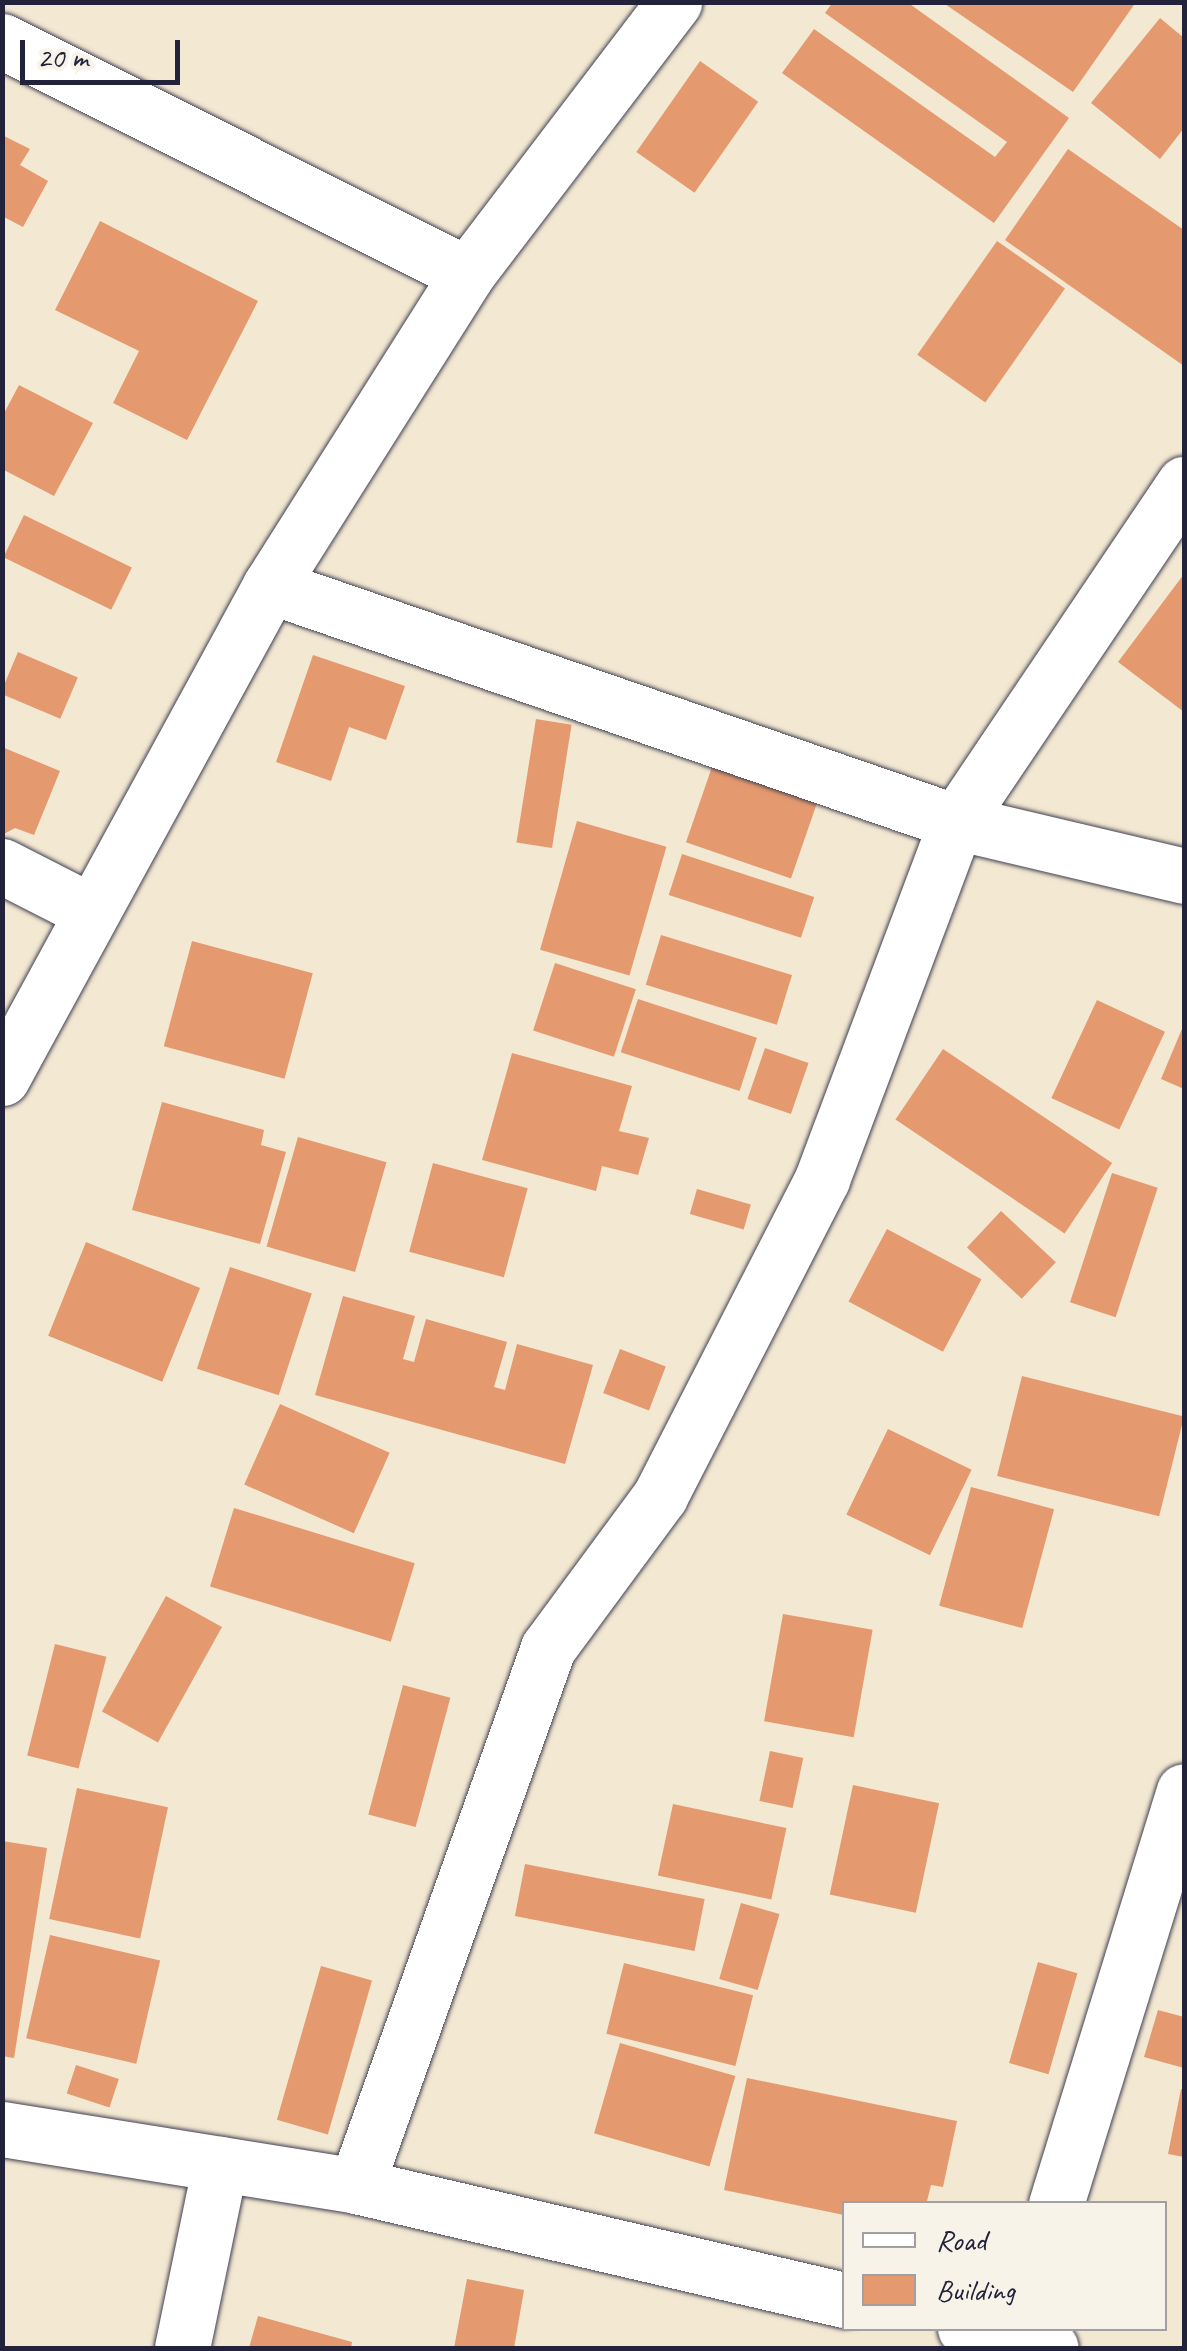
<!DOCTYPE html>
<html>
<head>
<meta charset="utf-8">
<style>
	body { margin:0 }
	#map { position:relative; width:1187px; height:2351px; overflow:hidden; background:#f3e8d2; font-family:Caveat,sans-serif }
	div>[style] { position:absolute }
	.building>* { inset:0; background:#e5996f; transform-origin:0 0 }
	.roads { filter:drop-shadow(0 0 2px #414052) drop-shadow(0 0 2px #414052) }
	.minor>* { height:55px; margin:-27.5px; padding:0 27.5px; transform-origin:27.5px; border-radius:27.5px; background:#fff }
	span { translate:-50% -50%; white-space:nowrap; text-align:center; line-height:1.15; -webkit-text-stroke:9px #f7f3e8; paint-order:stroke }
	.frame { position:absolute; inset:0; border:5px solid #22223b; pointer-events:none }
	.legend { position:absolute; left:842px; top:2201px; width:325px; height:130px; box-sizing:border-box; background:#f7f3e8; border:2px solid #a29fa3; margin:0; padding:12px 18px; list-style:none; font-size:30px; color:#22223b }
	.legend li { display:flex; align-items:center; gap:20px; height:50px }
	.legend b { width:50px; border:2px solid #a29fa3 }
	.scale { position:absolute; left:20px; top:40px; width:160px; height:45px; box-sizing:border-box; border:5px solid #22223b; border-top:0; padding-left:12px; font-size:30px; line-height:35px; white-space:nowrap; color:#22223b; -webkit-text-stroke:8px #f7f3e8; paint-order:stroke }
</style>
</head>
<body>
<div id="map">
	<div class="building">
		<div style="clip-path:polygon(833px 2px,907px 2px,1069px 118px,994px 223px,782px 73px,814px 29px,995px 157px,1007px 142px,825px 13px)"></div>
		<div style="clip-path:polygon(942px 2px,1136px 2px,1073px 92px)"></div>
		<div style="clip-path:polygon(1160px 18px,1184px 38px,1184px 128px,1160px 159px,1091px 103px)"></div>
		<div style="left:700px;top:61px;width:71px;height:111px;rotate:35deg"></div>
		<div style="clip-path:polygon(2px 135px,30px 149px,20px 165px,48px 181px,23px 227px,2px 216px)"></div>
		<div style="clip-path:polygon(1068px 149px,1184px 230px,1184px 366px,1005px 240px)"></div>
		<div style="clip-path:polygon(100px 221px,258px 301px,187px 440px,113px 403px,139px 351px,55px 310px)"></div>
		<div style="left:997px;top:241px;width:83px;height:139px;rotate:35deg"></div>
		<div style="clip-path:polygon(19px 385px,93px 423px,54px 496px,2px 469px,2px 417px)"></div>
		<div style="left:24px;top:515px;width:120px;height:47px;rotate:26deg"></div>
		<div style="clip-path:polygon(1184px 574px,1184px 712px,1118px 662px)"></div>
		<div style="left:18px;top:652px;width:65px;height:45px;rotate:23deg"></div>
		<div style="clip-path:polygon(313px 655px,405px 686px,386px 740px,349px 727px,331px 781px,276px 762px)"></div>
		<div style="left:536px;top:719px;width:36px;height:125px;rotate:9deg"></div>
		<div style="clip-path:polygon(2px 747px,60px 771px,34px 835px,15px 828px,2px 835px)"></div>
		<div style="left:714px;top:761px;width:111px;height:86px;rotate:19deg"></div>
		<div style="left:577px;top:821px;width:93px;height:134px;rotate:16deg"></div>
		<div style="left:682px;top:854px;width:139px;height:43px;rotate:18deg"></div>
		<div style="left:661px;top:935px;width:137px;height:52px;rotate:17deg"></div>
		<div style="left:192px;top:941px;width:125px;height:109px;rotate:15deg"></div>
		<div style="left:555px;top:963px;width:85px;height:71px;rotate:18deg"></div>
		<div style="left:638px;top:999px;width:125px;height:56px;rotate:18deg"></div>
		<div style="left:1097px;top:1000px;width:75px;height:108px;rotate:25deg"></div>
		<div style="clip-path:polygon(1184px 1024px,1184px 1089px,1161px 1079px)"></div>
		<div style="left:765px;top:1048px;width:46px;height:54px;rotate:19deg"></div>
		<div style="left:943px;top:1049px;width:204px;height:85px;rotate:34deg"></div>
		<div style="clip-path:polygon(512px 1053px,632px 1086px,619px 1131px,649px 1138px,638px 1175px,602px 1166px,596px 1191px,482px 1160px)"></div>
		<div style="clip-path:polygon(162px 1102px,264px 1130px,261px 1145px,286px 1152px,260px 1244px,132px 1210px)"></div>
		<div style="left:298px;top:1137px;width:92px;height:114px;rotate:16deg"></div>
		<div style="left:433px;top:1163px;width:98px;height:92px;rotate:15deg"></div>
		<div style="left:1112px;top:1173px;width:48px;height:136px;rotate:18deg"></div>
		<div style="left:697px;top:1189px;width:56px;height:26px;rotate:16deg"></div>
		<div style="left:1001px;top:1211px;width:75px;height:50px;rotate:43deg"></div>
		<div style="left:887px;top:1229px;width:107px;height:82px;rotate:28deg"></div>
		<div style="left:86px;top:1242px;width:123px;height:101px;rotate:22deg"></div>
		<div style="left:230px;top:1267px;width:86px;height:107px;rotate:18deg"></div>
		<div style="clip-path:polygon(343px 1296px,415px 1316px,403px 1359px,414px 1362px,426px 1319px,507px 1342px,494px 1387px,505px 1390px,517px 1344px,593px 1365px,565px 1464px,315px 1395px)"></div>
		<div style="left:620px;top:1349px;width:49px;height:47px;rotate:21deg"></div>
		<div style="left:1022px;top:1376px;width:167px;height:103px;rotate:14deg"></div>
		<div style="left:280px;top:1404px;width:120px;height:88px;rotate:24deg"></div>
		<div style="left:888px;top:1429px;width:93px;height:95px;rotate:26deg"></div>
		<div style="left:971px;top:1487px;width:86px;height:123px;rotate:15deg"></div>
		<div style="left:234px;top:1508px;width:189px;height:82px;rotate:17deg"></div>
		<div style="left:166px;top:1596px;width:64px;height:132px;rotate:29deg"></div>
		<div style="left:783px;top:1614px;width:91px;height:109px;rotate:10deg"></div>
		<div style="left:55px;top:1644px;width:53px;height:115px;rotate:14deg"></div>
		<div style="left:403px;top:1685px;width:49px;height:134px;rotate:15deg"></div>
		<div style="left:770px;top:1751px;width:34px;height:51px;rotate:12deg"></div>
		<div style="left:853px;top:1785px;width:88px;height:112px;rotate:12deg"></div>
		<div style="left:77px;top:1788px;width:93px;height:134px;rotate:12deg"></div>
		<div style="left:673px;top:1804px;width:116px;height:73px;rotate:12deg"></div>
		<div style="clip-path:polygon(2px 1841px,47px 1848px,14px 2058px,2px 2056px)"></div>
		<div style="left:525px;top:1864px;width:183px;height:53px;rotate:11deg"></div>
		<div style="left:741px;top:1903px;width:40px;height:79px;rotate:16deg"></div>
		<div style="left:50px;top:1935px;width:113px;height:106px;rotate:13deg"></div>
		<div style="left:1038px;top:1962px;width:41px;height:105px;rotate:16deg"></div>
		<div style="left:624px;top:1963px;width:133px;height:73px;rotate:14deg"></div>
		<div style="left:321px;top:1966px;width:53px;height:160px;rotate:16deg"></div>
		<div style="clip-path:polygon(1158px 2010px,1184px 2017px,1184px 2068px,1144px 2057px)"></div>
		<div style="left:620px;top:2043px;width:120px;height:94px;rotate:16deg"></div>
		<div style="left:76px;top:2065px;width:45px;height:30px;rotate:18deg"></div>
		<div style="clip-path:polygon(747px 2078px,957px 2121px,943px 2187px,931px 2185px,927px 2201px,844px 2204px,844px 2215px,724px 2190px)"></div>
		<div style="clip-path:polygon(1181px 2089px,1184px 2090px,1184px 2157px,1168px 2154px)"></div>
		<div style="clip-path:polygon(467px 2279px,524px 2290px,514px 2348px,454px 2348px)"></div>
		<div style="clip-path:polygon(258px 2316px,352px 2342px,351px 2348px,249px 2348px)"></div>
	</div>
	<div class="roads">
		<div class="minor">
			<div style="left:2px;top:41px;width:520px;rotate:26.61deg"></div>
			<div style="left:270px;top:586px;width:725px;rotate:18.98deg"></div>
			<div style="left:956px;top:822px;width:234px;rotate:13.3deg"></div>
			<div style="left:2px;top:866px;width:94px;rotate:27.1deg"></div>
			<div style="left:2px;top:1078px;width:560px;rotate:-61.42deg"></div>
			<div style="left:270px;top:586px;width:369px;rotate:-57.7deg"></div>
			<div style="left:467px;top:274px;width:342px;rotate:-52.7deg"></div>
			<div style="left:2px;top:2129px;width:359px;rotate:9.1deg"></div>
			<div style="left:356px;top:2186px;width:501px;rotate:13.15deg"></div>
			<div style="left:356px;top:2186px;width:571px;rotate:-70.36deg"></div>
			<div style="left:548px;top:1648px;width:189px;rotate:-53.6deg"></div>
			<div style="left:660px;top:1496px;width:356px;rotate:-62.9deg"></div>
			<div style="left:822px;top:1179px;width:381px;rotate:-69.4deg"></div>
			<div style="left:956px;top:822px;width:408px;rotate:-56deg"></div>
			<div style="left:1056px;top:2204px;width:432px;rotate:-72.8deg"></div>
			<div style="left:965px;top:2328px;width:88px;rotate:13.1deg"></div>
			<div style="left:182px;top:2348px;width:188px;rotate:-78.3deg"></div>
		</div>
	</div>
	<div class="frame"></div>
	<ul class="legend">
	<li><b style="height:12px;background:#fff"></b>Road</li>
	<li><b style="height:28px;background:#e5996f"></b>Building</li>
	</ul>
	<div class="scale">20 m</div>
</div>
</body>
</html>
